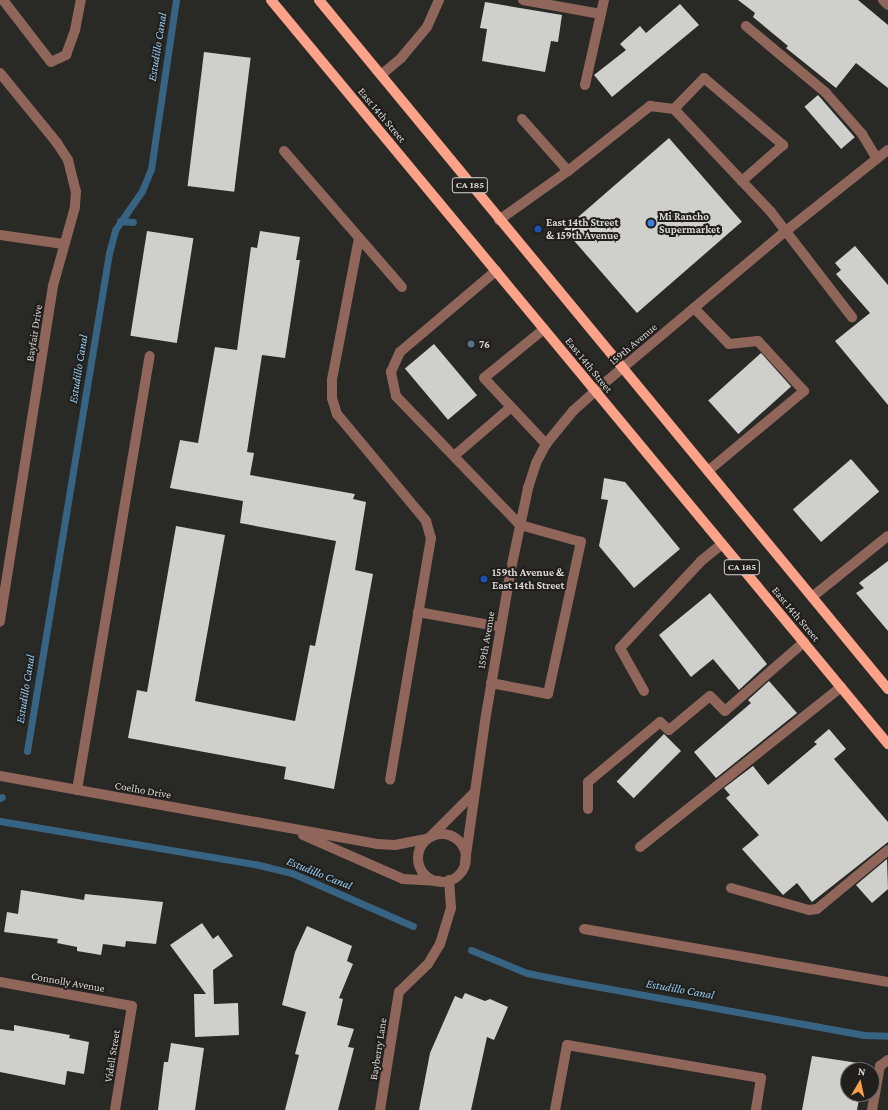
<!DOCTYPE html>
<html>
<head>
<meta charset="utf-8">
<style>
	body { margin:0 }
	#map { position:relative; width:888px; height:1110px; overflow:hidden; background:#292926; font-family:"Crimson Pro",serif }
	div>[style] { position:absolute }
	.stream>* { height:7px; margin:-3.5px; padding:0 3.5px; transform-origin:3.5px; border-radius:3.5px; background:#386484 }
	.building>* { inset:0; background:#cfcfcb; transform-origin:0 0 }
	.minor>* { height:10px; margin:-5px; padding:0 5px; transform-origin:5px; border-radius:5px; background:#91665a }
	.minor>.ring { margin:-5px; padding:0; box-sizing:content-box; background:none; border:10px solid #91665a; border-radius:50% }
	.major>* { height:10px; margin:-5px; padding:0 5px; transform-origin:5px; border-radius:5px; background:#fba289 }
	.dots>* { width:11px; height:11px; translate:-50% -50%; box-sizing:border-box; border:2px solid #201f1c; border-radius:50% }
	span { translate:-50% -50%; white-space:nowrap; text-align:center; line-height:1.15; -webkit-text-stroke:4px #201f1c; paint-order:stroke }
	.shield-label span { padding:1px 3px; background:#201f1c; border:1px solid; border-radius:3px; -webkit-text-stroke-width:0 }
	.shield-label { font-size:10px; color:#d8d7d6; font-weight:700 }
	.street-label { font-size:11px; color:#d8d7d6 }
	.poi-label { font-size:11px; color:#d8d7d6; font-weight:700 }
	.left { translate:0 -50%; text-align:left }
	.water-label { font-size:12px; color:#95caf4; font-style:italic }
	.north { position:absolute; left:840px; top:1062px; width:40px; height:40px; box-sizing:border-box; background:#201f1c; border:1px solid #6a6966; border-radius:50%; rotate:9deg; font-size:11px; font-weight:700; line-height:16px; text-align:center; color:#d8d7d6 }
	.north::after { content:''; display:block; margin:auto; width:14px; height:18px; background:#f7a149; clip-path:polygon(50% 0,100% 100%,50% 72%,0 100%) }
</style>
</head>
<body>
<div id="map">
	<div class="stream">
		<div style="left:120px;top:221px;width:13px;rotate:4deg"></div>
		<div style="left:27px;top:751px;width:505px;rotate:-80.65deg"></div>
		<div style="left:109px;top:253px;width:24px;rotate:-75deg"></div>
		<div style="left:115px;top:230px;width:47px;rotate:-55.3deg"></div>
		<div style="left:142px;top:191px;width:24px;rotate:-68deg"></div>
		<div style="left:151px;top:169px;width:171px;rotate:-81.6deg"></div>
		<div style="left:0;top:798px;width:2px;rotate:-27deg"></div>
		<div style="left:0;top:821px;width:259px;rotate:9.6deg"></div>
		<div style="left:255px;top:864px;width:38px;rotate:14deg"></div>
		<div style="left:292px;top:873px;width:132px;rotate:23.7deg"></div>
		<div style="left:471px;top:950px;width:61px;rotate:22.3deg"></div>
		<div style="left:527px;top:973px;width:41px;rotate:11.3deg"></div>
		<div style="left:567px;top:981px;width:302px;rotate:10.3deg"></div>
		<div style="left:864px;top:1035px;width:24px;rotate:2deg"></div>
	</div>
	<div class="building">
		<div style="clip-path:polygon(738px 0,858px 0,888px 25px,888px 88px,856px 63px,836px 88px,786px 48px,788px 46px,753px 17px,755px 13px)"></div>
		<div style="clip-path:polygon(485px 2px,562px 15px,558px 42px,551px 41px,545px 72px,482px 61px,487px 29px,480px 28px)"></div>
		<div style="clip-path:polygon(680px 4px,699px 25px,612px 97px,594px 75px,626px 50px,620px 44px,640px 26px,646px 33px)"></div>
		<div style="left:204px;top:52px;width:47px;height:135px;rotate:7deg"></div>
		<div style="left:818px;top:95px;width:56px;height:18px;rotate:49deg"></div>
		<div style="left:669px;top:138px;width:111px;height:139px;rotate:49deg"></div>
		<div style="left:147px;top:231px;width:47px;height:106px;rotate:9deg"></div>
		<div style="clip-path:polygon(260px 231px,300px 237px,296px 260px,300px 260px,285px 358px,262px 355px,247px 452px,254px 453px,250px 475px,355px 494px,353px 499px,366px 502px,355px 570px,373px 574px,334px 789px,284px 779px,286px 767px,128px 738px,137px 690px,147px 692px,176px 526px,225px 535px,195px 701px,295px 721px,310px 645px,315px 646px,336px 541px,240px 523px,243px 501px,170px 488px,180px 440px,198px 443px,215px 347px,237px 350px,251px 247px,257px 248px)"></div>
		<div style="clip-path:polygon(855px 246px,888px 285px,888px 405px,835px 341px,870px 313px,836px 274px,841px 270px,835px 263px)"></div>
		<div style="left:434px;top:344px;width:67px;height:38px;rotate:50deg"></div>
		<div style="left:761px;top:353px;width:45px;height:71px;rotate:48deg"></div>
		<div style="left:851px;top:459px;width:43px;height:77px;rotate:49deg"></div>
		<div style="clip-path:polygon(604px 478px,625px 482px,680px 549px,634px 588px,599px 546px,608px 500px,601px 499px)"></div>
		<div style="clip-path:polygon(888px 561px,888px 631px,856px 593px,864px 588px,859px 583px)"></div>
		<div style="clip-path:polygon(710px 593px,767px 664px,739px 690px,713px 659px,691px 677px,659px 635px)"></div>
		<div style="clip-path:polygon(769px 681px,797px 713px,716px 778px,694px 752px,751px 703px,748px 700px)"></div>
		<div style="clip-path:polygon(829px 729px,846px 749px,834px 759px,888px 822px,888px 842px,812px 902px,797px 883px,783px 895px,742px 849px,759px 835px,726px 798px,730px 795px,724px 788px,753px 766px,768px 785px,817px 744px,814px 742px)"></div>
		<div style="left:664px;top:734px;width:24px;height:67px;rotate:45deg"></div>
		<div style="clip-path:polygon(887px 859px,888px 889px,872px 903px,856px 885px)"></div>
		<div style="clip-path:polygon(21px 890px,84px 900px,85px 894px,163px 902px,156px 944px,126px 941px,125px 947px,103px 944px,101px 955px,77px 951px,77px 947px,57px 943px,58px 939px,4px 932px,7px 912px,18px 914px)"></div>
		<div style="clip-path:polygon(202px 923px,213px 939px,218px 935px,233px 956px,213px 970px,214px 1004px,238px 1003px,239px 1035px,195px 1037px,194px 994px,206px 994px,170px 945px)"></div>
		<div style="clip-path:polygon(307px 926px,352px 946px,347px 961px,353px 964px,339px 998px,343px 999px,337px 1025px,354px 1029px,348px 1047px,354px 1048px,338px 1110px,285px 1110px,299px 1055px,295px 1054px,306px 1012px,282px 1005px,295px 952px)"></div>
		<div style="clip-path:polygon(465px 993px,485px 1001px,490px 999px,508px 1007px,494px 1040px,487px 1037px,471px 1110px,419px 1110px,430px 1053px,455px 996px,462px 999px)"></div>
		<div style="clip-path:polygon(14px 1025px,70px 1035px,69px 1038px,89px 1042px,84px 1074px,67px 1071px,65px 1085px,0 1072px,0 1029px,14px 1031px)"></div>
		<div style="clip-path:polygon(171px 1043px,204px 1048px,195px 1110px,158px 1110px,164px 1062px,168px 1062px)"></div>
		<div style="clip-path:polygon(812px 1056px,865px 1064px,864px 1070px,848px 1070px,848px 1094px,860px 1094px,857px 1110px,802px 1110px)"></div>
	</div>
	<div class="minor">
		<div style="left:3px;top:0;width:78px;rotate:52.3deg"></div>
		<div style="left:51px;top:62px;width:17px;rotate:-25deg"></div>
		<div style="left:66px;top:55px;width:27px;rotate:-70deg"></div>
		<div style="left:75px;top:30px;width:31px;rotate:-79deg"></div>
		<div style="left:523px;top:0;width:79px;rotate:10.2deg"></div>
		<div style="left:883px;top:0;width:7px;rotate:45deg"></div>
		<div style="left:746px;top:26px;width:104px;rotate:39.9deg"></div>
		<div style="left:826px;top:93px;width:55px;rotate:48.7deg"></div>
		<div style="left:862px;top:134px;width:29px;rotate:59deg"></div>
		<div style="left:0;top:73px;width:90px;rotate:50.8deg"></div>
		<div style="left:57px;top:143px;width:20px;rotate:57deg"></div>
		<div style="left:68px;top:160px;width:32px;rotate:76deg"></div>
		<div style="left:76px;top:191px;width:16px;rotate:94deg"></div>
		<div style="left:75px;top:207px;width:82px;rotate:105.6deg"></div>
		<div style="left:53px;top:286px;width:340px;rotate:99deg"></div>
		<div style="left:381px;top:75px;width:26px;rotate:-40deg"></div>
		<div style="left:401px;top:58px;width:40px;rotate:-50deg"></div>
		<div style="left:427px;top:27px;width:30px;rotate:-66deg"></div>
		<div style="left:585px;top:85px;width:87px;rotate:-77.4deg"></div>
		<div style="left:674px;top:109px;width:141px;rotate:46.7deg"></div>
		<div style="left:771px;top:212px;width:133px;rotate:52.4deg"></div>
		<div style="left:522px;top:119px;width:69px;rotate:48.5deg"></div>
		<div style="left:284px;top:151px;width:180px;rotate:49.1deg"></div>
		<div style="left:499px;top:220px;width:85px;rotate:-35.4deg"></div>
		<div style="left:568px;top:171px;width:105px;rotate:-38.4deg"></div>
		<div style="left:650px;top:106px;width:24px;rotate:7deg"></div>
		<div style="left:674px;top:109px;width:43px;rotate:-45.9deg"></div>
		<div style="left:704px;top:78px;width:104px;rotate:40.3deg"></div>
		<div style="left:783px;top:145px;width:55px;rotate:138.7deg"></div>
		<div style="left:0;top:235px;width:64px;rotate:8.1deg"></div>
		<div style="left:359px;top:238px;width:145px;rotate:100.8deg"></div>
		<div style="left:332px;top:380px;width:18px;rotate:90deg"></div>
		<div style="left:332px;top:398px;width:17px;rotate:73deg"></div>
		<div style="left:337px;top:414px;width:139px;rotate:50.2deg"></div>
		<div style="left:426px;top:521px;width:18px;rotate:74deg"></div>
		<div style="left:431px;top:538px;width:245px;rotate:99.6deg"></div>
		<div style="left:694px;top:308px;width:50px;rotate:45.8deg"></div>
		<div style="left:729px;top:344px;width:29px;rotate:-6deg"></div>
		<div style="left:758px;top:341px;width:68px;rotate:47.4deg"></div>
		<div style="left:804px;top:391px;width:125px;rotate:140.2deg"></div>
		<div style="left:544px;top:329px;width:77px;rotate:140.8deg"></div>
		<div style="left:484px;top:378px;width:91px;rotate:46.8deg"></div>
		<div style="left:454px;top:456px;width:74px;rotate:-40.6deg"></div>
		<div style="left:812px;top:597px;width:97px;rotate:-38.8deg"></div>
		<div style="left:418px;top:612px;width:84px;rotate:10.2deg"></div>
		<div style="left:491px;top:683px;width:58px;rotate:10.9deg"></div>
		<div style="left:548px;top:694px;width:156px;rotate:-77.8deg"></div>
		<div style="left:581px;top:542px;width:63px;rotate:-164.4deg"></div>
		<div style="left:520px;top:525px;width:179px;rotate:-133.9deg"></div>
		<div style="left:396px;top:396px;width:25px;rotate:-102deg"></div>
		<div style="left:391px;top:372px;width:22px;rotate:-66deg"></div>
		<div style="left:400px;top:352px;width:126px;rotate:-40.2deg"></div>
		<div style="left:644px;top:691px;width:49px;rotate:-119.2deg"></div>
		<div style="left:620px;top:648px;width:119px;rotate:-47deg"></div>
		<div style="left:701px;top:561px;width:27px;rotate:-39deg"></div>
		<div style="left:0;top:776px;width:383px;rotate:10.2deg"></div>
		<div style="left:377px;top:844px;width:18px;rotate:3deg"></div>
		<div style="left:395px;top:845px;width:33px;rotate:-11deg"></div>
		<div style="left:77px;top:790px;width:440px;rotate:-80.5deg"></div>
		<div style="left:588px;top:809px;width:27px;rotate:-90deg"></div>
		<div style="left:588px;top:782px;width:94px;rotate:-39.8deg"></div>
		<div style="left:660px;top:722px;width:12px;rotate:42deg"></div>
		<div style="left:669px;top:730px;width:53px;rotate:-39.7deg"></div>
		<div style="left:710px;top:696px;width:21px;rotate:45deg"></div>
		<div style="left:725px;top:711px;width:105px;rotate:-41.1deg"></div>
		<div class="ring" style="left:418px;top:834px;width:38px;height:38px"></div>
		<div style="left:303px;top:835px;width:109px;rotate:23.7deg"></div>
		<div style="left:403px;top:879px;width:36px;rotate:3deg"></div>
		<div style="left:431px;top:836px;width:62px;rotate:-45deg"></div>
		<div style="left:640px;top:847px;width:257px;rotate:-38.5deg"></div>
		<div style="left:465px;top:862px;width:148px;rotate:-81.9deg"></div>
		<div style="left:486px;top:715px;width:148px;rotate:-80.3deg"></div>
		<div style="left:511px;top:569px;width:83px;rotate:-78.1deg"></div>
		<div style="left:528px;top:488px;width:26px;rotate:-72deg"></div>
		<div style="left:536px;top:463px;width:21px;rotate:-62deg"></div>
		<div style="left:546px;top:444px;width:43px;rotate:-50.7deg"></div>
		<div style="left:573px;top:411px;width:30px;rotate:-42deg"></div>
		<div style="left:595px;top:391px;width:249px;rotate:-40deg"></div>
		<div style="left:786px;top:231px;width:130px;rotate:-38.5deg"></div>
		<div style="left:731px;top:888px;width:81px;rotate:15.8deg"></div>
		<div style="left:809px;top:910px;width:8px;rotate:-7deg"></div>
		<div style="left:817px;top:909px;width:92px;rotate:-39.7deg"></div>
		<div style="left:584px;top:929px;width:309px;rotate:9.9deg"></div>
		<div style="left:0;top:982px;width:134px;rotate:10.3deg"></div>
		<div style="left:132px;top:1006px;width:105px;rotate:99.3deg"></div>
		<div style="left:380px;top:1110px;width:120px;rotate:-80.9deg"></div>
		<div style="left:399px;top:992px;width:40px;rotate:-44deg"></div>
		<div style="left:428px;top:964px;width:23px;rotate:-59deg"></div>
		<div style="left:440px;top:944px;width:38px;rotate:-73deg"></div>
		<div style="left:451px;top:908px;width:28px;rotate:-94deg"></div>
		<div style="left:555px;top:1110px;width:66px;rotate:-79.5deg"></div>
		<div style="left:567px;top:1045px;width:197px;rotate:9.7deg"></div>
		<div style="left:761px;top:1078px;width:32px;rotate:99deg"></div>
		<div style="left:872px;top:1110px;width:45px;rotate:-79.7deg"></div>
		<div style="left:880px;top:1066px;width:10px;rotate:-37deg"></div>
	</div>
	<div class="major">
		<div style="left:271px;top:0;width:967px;rotate:50.33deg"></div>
		<div style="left:319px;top:0;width:894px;rotate:50.45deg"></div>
	</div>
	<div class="dots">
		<div style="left:651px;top:223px;background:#3f7fe0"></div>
		<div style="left:538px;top:229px;background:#1a4fb4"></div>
		<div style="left:471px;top:344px;background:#5c6f8a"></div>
		<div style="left:484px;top:579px;background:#1a4fb4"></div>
	</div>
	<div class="shield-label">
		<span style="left:470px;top:185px">CA 185</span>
		<span style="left:742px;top:567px">CA 185</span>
	</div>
	<div class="street-label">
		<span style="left:382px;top:115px;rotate:50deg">East 14th Street</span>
		<span style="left:34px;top:333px;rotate:-81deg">Bayfair Drive</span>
		<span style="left:633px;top:344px;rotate:-40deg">159th Avenue</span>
		<span style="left:589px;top:365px;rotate:51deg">East 14th Street</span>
		<span style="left:796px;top:614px;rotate:50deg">East 14th Street</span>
		<span style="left:486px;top:640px;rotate:-80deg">159th Avenue</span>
		<span style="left:143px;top:790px;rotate:10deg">Coelho Drive</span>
		<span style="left:68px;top:982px;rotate:10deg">Connolly Avenue</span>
		<span style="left:378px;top:1049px;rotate:-81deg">Bayberry Lane</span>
		<span style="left:112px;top:1056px;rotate:-81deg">Videll Street</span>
	</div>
	<div class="poi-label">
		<span class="left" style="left:659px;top:223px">Mi Rancho<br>Supermarket</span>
		<span class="left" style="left:546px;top:229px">East 14th Street<br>&amp; 159th Avenue</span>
		<span class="left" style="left:479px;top:344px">76</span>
		<span class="left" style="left:492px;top:579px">159th Avenue &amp;<br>East 14th Street</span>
	</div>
	<div class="water-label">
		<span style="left:158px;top:47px;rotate:-81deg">Estudillo Canal</span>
		<span style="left:79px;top:369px;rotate:-81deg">Estudillo Canal</span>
		<span style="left:26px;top:689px;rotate:-81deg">Estudillo Canal</span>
		<span style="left:319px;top:874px;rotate:22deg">Estudillo Canal</span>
		<span style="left:680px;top:990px;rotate:10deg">Estudillo Canal</span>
	</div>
	<div class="north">N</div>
</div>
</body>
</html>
